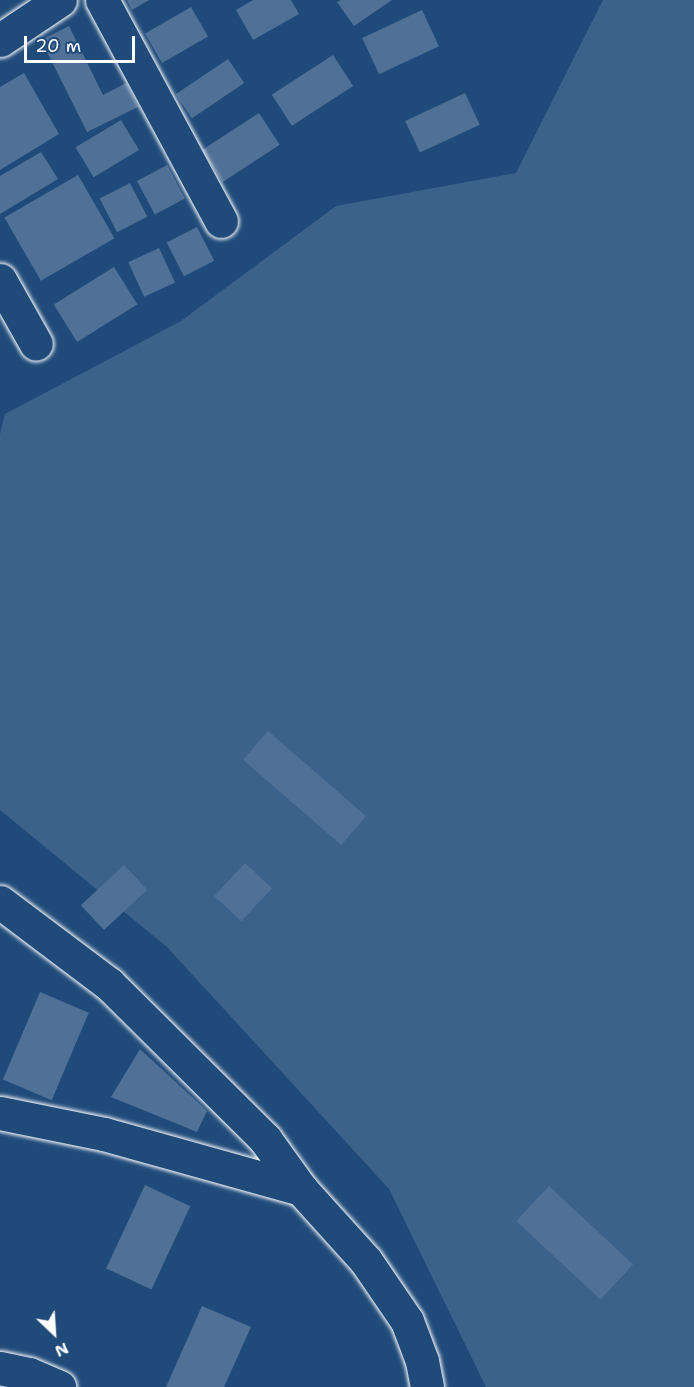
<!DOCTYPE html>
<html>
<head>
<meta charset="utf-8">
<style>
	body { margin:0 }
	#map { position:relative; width:694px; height:1387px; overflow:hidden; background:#1f4a7a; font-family:"Shantell Sans",sans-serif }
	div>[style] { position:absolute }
	.green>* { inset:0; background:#3c618b }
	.building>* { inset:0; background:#507197; transform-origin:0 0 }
	.roads { filter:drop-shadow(0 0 2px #fff) drop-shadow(0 0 2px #fff) }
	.minor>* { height:33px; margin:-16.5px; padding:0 16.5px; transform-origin:16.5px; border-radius:16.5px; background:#1f4a7a }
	span { translate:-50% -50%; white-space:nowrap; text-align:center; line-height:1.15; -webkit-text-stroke:4.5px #1f4a7a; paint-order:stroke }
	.north { position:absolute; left:24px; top:1303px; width:60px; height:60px; -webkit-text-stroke:4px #1f4a7a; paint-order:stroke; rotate:155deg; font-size:16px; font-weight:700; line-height:24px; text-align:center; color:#fff }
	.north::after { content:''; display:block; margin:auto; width:21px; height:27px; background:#fff; clip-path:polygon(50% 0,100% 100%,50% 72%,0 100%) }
	.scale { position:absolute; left:24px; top:36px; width:111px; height:27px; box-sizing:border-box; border:3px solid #fff; border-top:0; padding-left:8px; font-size:18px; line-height:21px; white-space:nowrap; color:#fff; -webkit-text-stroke:4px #1f4a7a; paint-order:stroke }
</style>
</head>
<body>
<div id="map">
	<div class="green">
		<div style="clip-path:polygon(603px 0,694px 0,694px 1387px,486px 1387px,389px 1189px,167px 947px,0 810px,0 434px,5px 414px,181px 321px,336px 206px,516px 173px)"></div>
	</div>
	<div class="building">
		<div style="clip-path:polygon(127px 0,149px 0,132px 10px)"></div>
		<div style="clip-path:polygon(253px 0,291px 0,299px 14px,253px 40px,236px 10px)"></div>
		<div style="clip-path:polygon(341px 0,392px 0,354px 26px,337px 2px)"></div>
		<div style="left:191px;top:7px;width:34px;height:53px;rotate:60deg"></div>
		<div style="left:422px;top:10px;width:40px;height:66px;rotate:65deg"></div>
		<div style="clip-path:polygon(69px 26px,103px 95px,126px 83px,138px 107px,87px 132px,41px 40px)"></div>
		<div style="left:333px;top:55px;width:37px;height:73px;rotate:57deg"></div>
		<div style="left:228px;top:59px;width:29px;height:63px;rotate:56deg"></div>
		<div style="clip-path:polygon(24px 73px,59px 134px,0 170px,0 87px)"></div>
		<div style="left:465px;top:93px;width:35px;height:66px;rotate:65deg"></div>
		<div style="left:259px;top:113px;width:38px;height:68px;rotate:57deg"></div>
		<div style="left:121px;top:120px;width:35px;height:53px;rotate:59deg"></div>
		<div style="clip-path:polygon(41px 152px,58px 179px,0 214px,0 176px)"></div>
		<div style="left:167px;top:165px;width:38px;height:34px;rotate:62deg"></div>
		<div style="left:78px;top:175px;width:73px;height:85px;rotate:60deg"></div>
		<div style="left:130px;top:183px;width:38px;height:34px;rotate:63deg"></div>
		<div style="left:197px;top:227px;width:38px;height:34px;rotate:63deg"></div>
		<div style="left:159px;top:248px;width:38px;height:34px;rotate:65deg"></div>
		<div style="left:114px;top:267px;width:44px;height:71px;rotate:58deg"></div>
		<div style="left:268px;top:731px;width:130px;height:38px;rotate:41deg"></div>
		<div style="left:245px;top:863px;width:37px;height:45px;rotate:43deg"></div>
		<div style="left:124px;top:865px;width:34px;height:59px;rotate:47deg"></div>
		<div style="left:40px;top:992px;width:53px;height:95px;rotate:23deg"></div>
		<div style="clip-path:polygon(140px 1049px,207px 1111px,197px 1132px,111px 1097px)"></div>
		<div style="left:145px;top:1185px;width:50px;height:92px;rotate:25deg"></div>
		<div style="left:549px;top:1186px;width:115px;height:48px;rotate:43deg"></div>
		<div style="clip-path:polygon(202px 1306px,251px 1327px,224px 1387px,166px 1387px)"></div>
	</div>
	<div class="roads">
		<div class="minor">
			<div style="left:102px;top:0;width:251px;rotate:61.7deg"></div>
			<div style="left:0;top:40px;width:72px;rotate:-33.7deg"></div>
			<div style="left:0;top:280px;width:73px;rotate:60.6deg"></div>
			<div style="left:0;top:902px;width:136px;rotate:37deg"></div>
			<div style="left:109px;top:984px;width:220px;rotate:44.8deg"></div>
			<div style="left:265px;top:1139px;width:62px;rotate:54.2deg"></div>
			<div style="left:301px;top:1189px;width:97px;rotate:47.9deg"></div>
			<div style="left:366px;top:1261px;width:73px;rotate:55.7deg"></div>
			<div style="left:407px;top:1321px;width:43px;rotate:69.4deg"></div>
			<div style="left:422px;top:1361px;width:26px;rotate:79deg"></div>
			<div style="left:0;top:1113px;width:106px;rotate:11.4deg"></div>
			<div style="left:104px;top:1134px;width:205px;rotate:15.6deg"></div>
			<div style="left:0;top:1368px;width:30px;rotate:12deg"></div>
			<div style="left:29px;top:1374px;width:33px;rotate:23deg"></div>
		</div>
	</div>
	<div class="north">N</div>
	<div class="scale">20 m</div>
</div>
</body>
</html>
